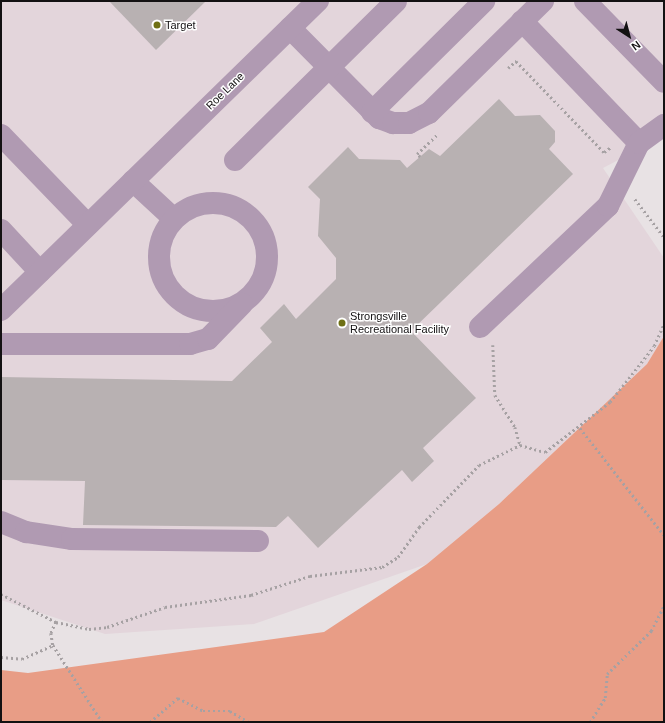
<!DOCTYPE html>
<html>
<head>
<meta charset="utf-8">
<style>
	body { margin:0 }
	#map { position:relative; width:665px; height:723px; overflow:hidden; background:#e8e2e4; font-family:Helvetica,sans-serif }
	div>[style] { position:absolute }
	.built>* { inset:0; background:#e3d5db }
	.forest>* { inset:0; background:#e89d86 }
	.building>* { inset:0; background:#b8b1b2 }
	.path>* { height:2.5px; margin-top:-1.25px; transform-origin:0; background:repeating-linear-gradient(90deg,#a6a1a3 0 2px,transparent 0 5px) }
	.minor>* { height:22px; margin:-11px; padding:0 11px; transform-origin:11px; border-radius:11px; background:#b09ab2 }
	.minor>.ring { margin:-11px; padding:0; box-sizing:content-box; background:none; border:22px solid #b09ab2; border-radius:50% }
	.dots>* { width:11px; height:11px; translate:-50% -50%; box-sizing:border-box; border:2px solid #fff; border-radius:50% }
	span { translate:-50% -50%; white-space:nowrap; text-align:center; line-height:1.15; -webkit-text-stroke:3px #fff; paint-order:stroke }
	.poi-label { font-size:11px; color:#131112 }
	.left { translate:0 -50%; text-align:left }
	.street-label { font-size:11px; color:#131112 }
	.frame { position:absolute; inset:0; border:2px solid #131112; pointer-events:none }
	.north { position:absolute; left:609px; top:16px; width:40px; height:40px; -webkit-text-stroke:3px #fff; paint-order:stroke; rotate:144deg; font-size:11px; font-weight:700; line-height:16px; text-align:center; color:#131112 }
	.north::after { content:''; display:block; margin:auto; width:14px; height:18px; background:#131112; clip-path:polygon(50% 0,100% 100%,50% 72%,0 100%) }
</style>
</head>
<body>
<div id="map">
	<div class="built">
		<div style="clip-path:polygon(1px 1px,664px 1px,664px 136px,603px 168px,664px 258px,664px 336px,647px 364px,499px 504px,427px 564px,254px 624px,105px 634px,1px 600px)"></div>
	</div>
	<div class="forest">
		<div style="clip-path:polygon(664px 336px,664px 722px,1px 722px,1px 670px,28px 673px,324px 632px,427px 564px,499px 504px,647px 364px)"></div>
	</div>
	<div class="building">
		<div style="clip-path:polygon(109px 1px,206px 1px,156px 50px)"></div>
		<div style="clip-path:polygon(499px 99px,515px 116px,540px 115px,555px 131px,555px 142px,549px 149px,573px 174px,411px 331px,476px 398px,423px 448px,434px 461px,412px 482px,402px 470px,318px 548px,288px 516px,276px 527px,83px 525px,85px 481px,1px 480px,1px 377px,232px 381px,272px 342px,260px 328px,284px 304px,296px 319px,336px 279px,336px 258px,318px 236px,320px 199px,308px 187px,348px 147px,359px 159px,400px 160px,407px 168px,429px 149px,440px 156px)"></div>
	</div>
	<div class="path">
		<div style="left:508px;top:68px;width:11px;rotate:-41deg"></div>
		<div style="left:516px;top:61px;width:127px;rotate:46deg"></div>
		<div style="left:604px;top:152px;width:9px;rotate:-36deg"></div>
		<div style="left:420px;top:157px;width:4px;rotate:-135deg"></div>
		<div style="left:417px;top:154px;width:30px;rotate:-44deg"></div>
		<div style="left:635px;top:199px;width:48px;rotate:52.7deg"></div>
		<div style="left:493px;top:345px;width:50px;rotate:87.7deg"></div>
		<div style="left:495px;top:395px;width:38px;rotate:58deg"></div>
		<div style="left:515px;top:427px;width:19px;rotate:74deg"></div>
		<div style="left:520px;top:445px;width:26px;rotate:16deg"></div>
		<div style="left:545px;top:452px;width:82px;rotate:-37.6deg"></div>
		<div style="left:610px;top:402px;width:71px;rotate:-51.8deg"></div>
		<div style="left:654px;top:346px;width:24px;rotate:-66deg"></div>
		<div style="left:580px;top:428px;width:136px;rotate:51.9deg"></div>
		<div style="left:1px;top:594px;width:62px;rotate:27deg"></div>
		<div style="left:56px;top:622px;width:34px;rotate:12deg"></div>
		<div style="left:89px;top:629px;width:18px;rotate:-6deg"></div>
		<div style="left:107px;top:627px;width:61px;rotate:-19deg"></div>
		<div style="left:165px;top:607px;width:87px;rotate:-7.9deg"></div>
		<div style="left:251px;top:595px;width:62px;rotate:-17.9deg"></div>
		<div style="left:310px;top:576px;width:73px;rotate:-7.1deg"></div>
		<div style="left:382px;top:567px;width:19px;rotate:-32deg"></div>
		<div style="left:398px;top:557px;width:37px;rotate:-55deg"></div>
		<div style="left:419px;top:527px;width:86px;rotate:-45.9deg"></div>
		<div style="left:479px;top:465px;width:46px;rotate:-26deg"></div>
		<div style="left:56px;top:622px;width:12px;rotate:114deg"></div>
		<div style="left:51px;top:633px;width:12px;rotate:81deg"></div>
		<div style="left:53px;top:645px;width:91px;rotate:57.5deg"></div>
		<div style="left:1px;top:657px;width:21px;rotate:5deg"></div>
		<div style="left:22px;top:659px;width:34px;rotate:-24deg"></div>
		<div style="left:150px;top:722px;width:37px;rotate:-41deg"></div>
		<div style="left:178px;top:698px;width:28px;rotate:27deg"></div>
		<div style="left:203px;top:711px;width:27px"></div>
		<div style="left:230px;top:711px;width:22px;rotate:30deg"></div>
		<div style="left:590px;top:722px;width:28px;rotate:-58deg"></div>
		<div style="left:605px;top:698px;width:24px;rotate:-85deg"></div>
		<div style="left:607px;top:674px;width:62px;rotate:-44.3deg"></div>
		<div style="left:651px;top:631px;width:28px;rotate:-63deg"></div>
	</div>
	<div class="minor">
		<div style="left:585px;top:1px;width:113px;rotate:45.7deg"></div>
		<div style="left:522px;top:21px;width:169px;rotate:46.2deg"></div>
		<div style="left:290px;top:28px;width:127px;rotate:45.3deg"></div>
		<div style="left:379px;top:118px;width:15px;rotate:20deg"></div>
		<div style="left:393px;top:123px;width:16px"></div>
		<div style="left:409px;top:123px;width:22px;rotate:-27deg"></div>
		<div style="left:429px;top:113px;width:160px;rotate:-44.5deg"></div>
		<div style="left:372px;top:112px;width:158px;rotate:-44.7deg"></div>
		<div style="left:1px;top:135px;width:125px;rotate:46deg"></div>
		<div style="left:235px;top:160px;width:226px;rotate:-44.6deg"></div>
		<div style="left:133px;top:181px;width:56px;rotate:42.8deg"></div>
		<div class="ring" style="left:159px;top:203px;width:86px;height:86px"></div>
		<div style="left:1px;top:230px;width:57px;rotate:47.1deg"></div>
		<div style="left:1px;top:310px;width:443px;rotate:-44.3deg"></div>
		<div style="left:480px;top:327px;width:176px;rotate:-43.4deg"></div>
		<div style="left:608px;top:206px;width:70px;rotate:-63.8deg"></div>
		<div style="left:639px;top:143px;width:31px;rotate:-36deg"></div>
		<div style="left:1px;top:344px;width:189px"></div>
		<div style="left:190px;top:344px;width:19px;rotate:-16deg"></div>
		<div style="left:208px;top:339px;width:49px;rotate:-45.8deg"></div>
		<div style="left:1px;top:522px;width:27px;rotate:22deg"></div>
		<div style="left:26px;top:532px;width:47px;rotate:8.7deg"></div>
		<div style="left:72px;top:539px;width:186px;rotate:0.6deg"></div>
	</div>
	<div class="dots">
		<div style="left:157px;top:25px;background:#6f7014"></div>
		<div style="left:342px;top:323px;background:#6f7014"></div>
	</div>
	<div class="poi-label">
		<span class="left" style="left:165px;top:25px">Target</span>
		<span class="left" style="left:350px;top:323px">Strongsville<br>Recreational Facility</span>
	</div>
	<div class="street-label">
		<span style="left:225px;top:91px;rotate:-44deg">Roe Lane</span>
	</div>
	<div class="frame"></div>
	<div class="north">N</div>
</div>
</body>
</html>
